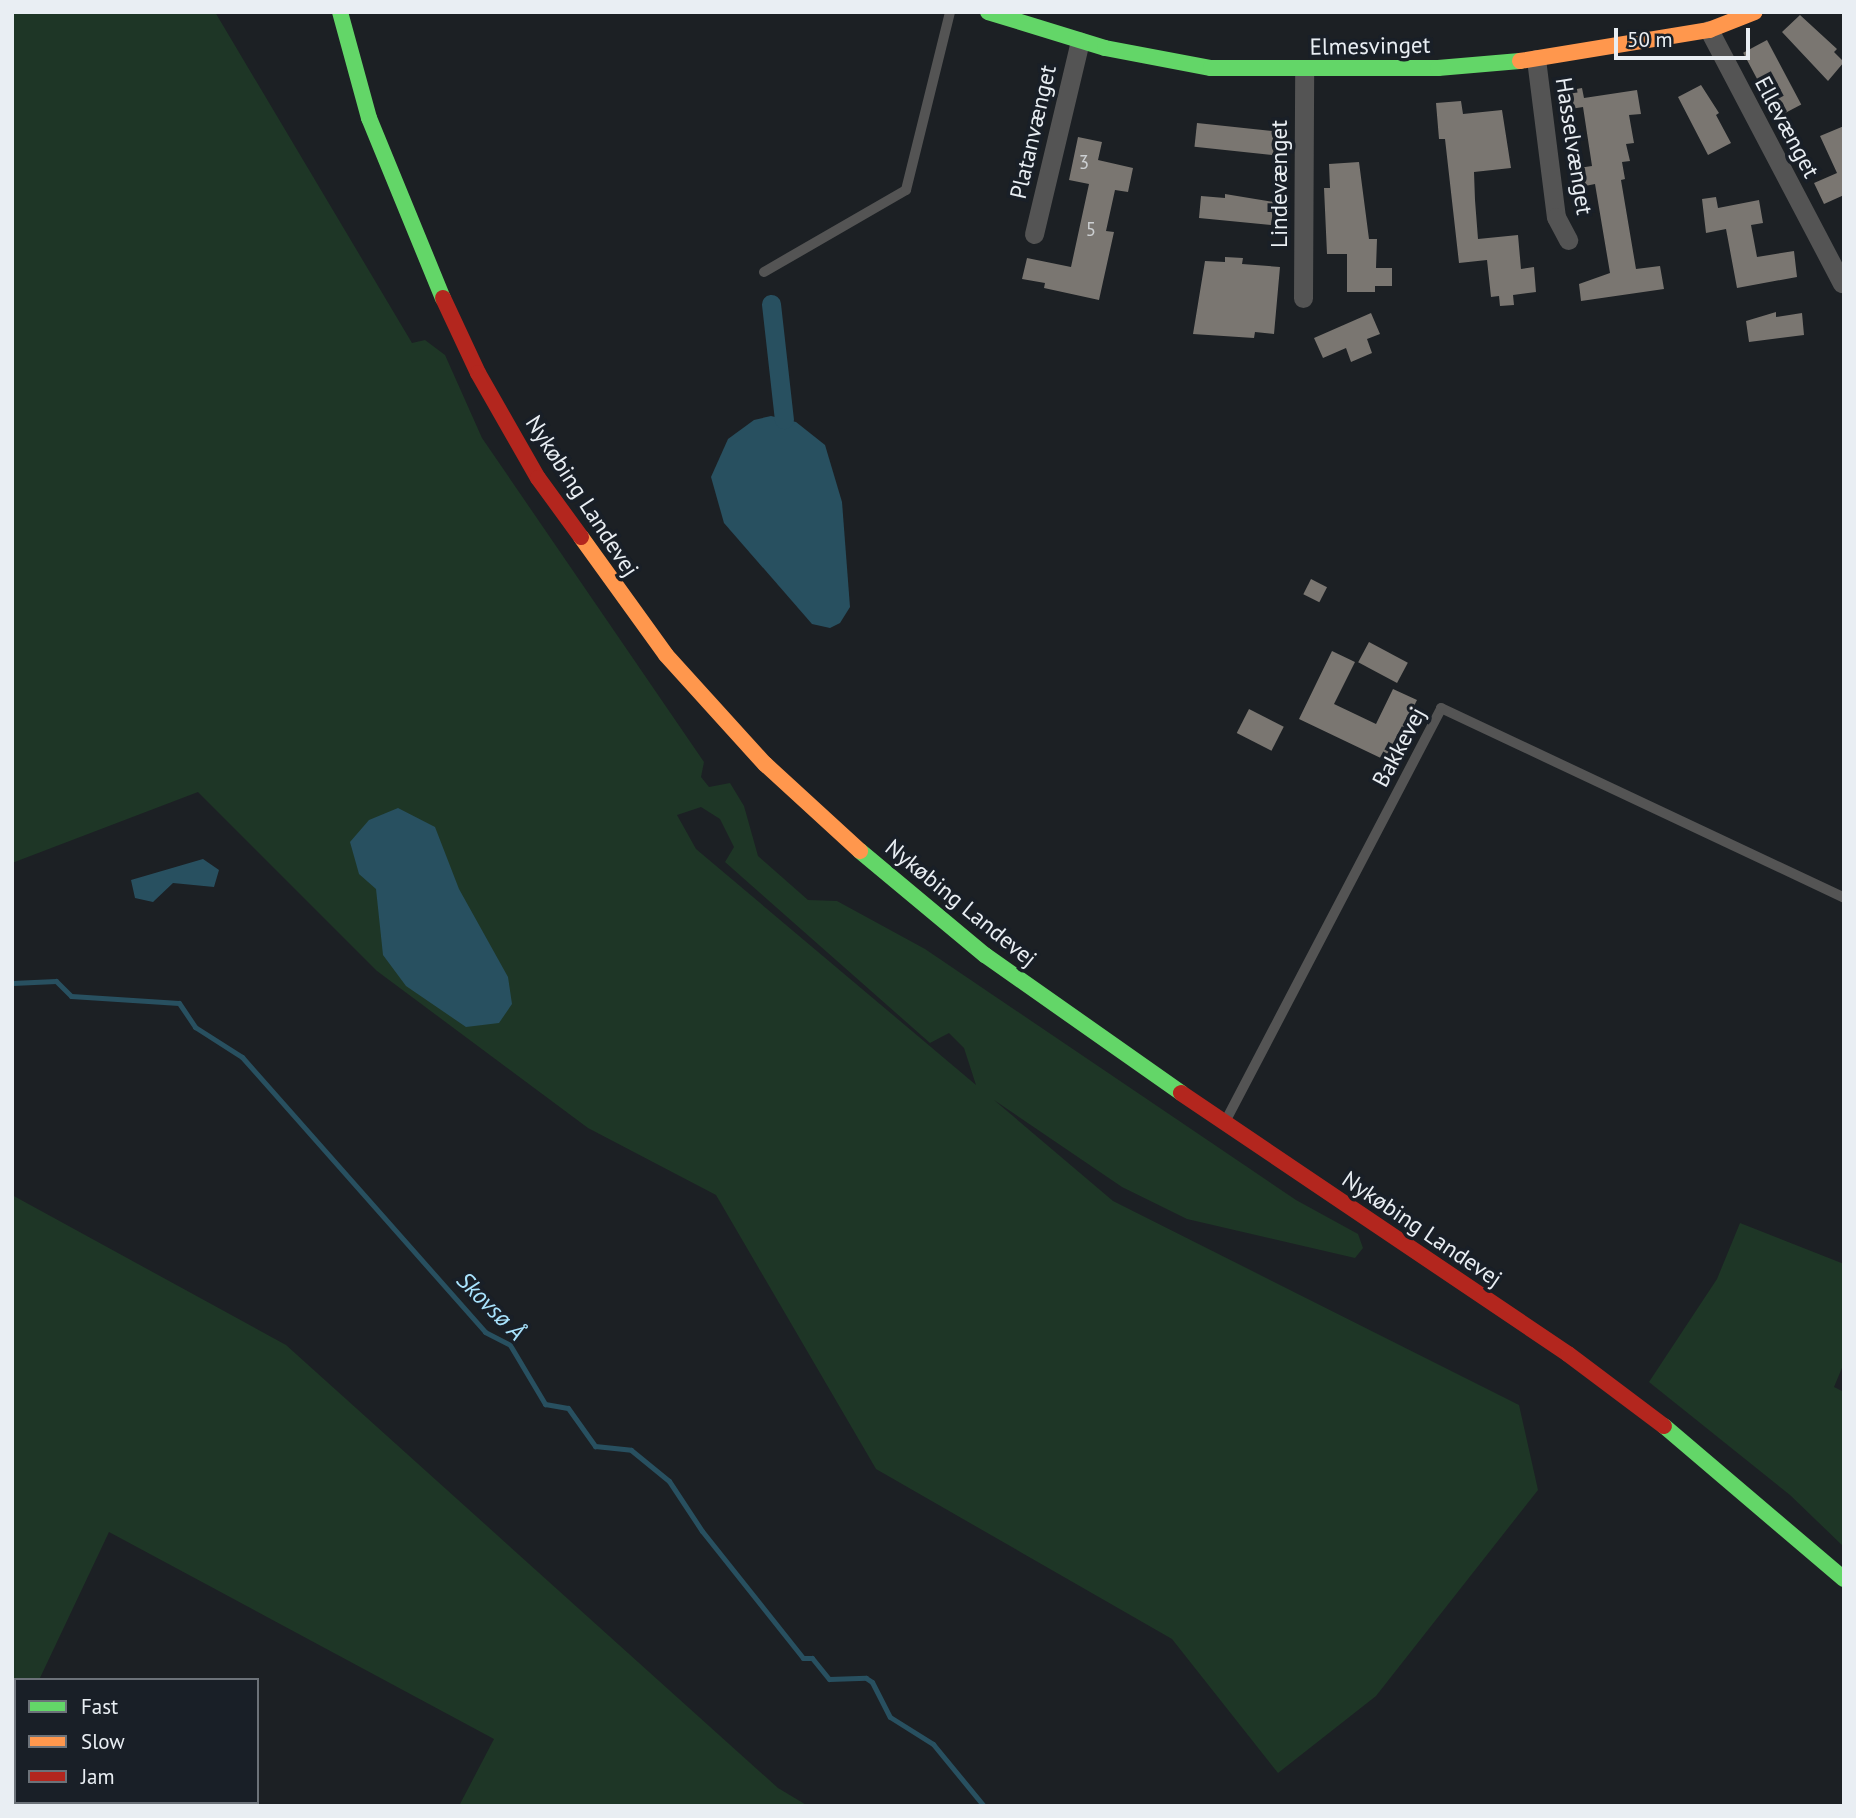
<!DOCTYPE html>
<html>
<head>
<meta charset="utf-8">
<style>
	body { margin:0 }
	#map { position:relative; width:1856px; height:1818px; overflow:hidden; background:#1c2024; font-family:"PT Sans",sans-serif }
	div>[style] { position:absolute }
	.green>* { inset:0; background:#1e3626 }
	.water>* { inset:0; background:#285060 }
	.stream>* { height:5px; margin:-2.5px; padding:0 2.5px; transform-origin:2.5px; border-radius:2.5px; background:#285060 }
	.canal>* { height:19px; margin:-9.5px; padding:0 9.5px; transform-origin:9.5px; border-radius:9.5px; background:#285060 }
	.building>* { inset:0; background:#7a7671; transform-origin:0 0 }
	.lane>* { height:10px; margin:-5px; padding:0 5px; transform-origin:5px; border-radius:5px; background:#545454 }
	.street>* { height:19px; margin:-9.5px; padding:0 9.5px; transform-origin:9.5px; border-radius:9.5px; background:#545454 }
	.fast>* { height:16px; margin:-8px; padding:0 8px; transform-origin:8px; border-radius:8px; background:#63d668 }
	.slow>* { height:16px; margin:-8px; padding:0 8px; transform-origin:8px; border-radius:8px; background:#ff974d }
	.jam>* { height:16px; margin:-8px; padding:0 8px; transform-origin:8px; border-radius:8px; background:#b3261e }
	span { translate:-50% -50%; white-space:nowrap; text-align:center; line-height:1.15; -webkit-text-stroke:7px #191f27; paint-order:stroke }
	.number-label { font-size:19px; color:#cdd0d2 }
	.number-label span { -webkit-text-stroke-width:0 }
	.street-label { font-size:23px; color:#e9eef3 }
	.water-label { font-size:24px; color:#a9e3fd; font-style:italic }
	.frame { position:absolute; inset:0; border:14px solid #e9eef3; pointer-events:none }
	.legend { position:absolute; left:14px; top:1678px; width:245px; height:126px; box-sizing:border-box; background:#191f27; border:2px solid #6c7279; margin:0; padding:9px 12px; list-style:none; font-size:21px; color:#e9eef3 }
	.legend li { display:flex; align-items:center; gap:14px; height:35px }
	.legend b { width:35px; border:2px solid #6c7279 }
	.scale { position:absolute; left:1614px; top:28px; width:136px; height:32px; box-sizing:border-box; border:4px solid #e9eef3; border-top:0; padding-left:9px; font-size:21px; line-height:24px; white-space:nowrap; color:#e9eef3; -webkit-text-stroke:5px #191f27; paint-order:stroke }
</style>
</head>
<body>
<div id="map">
	<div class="green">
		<div style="clip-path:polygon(evenodd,12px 12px,215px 12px,412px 343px,425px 340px,445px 355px,482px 438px,704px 762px,701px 777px,709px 787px,730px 783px,744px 806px,758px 856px,808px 900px,837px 901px,925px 949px,1296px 1200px,1358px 1234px,1363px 1248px,1355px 1258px,1187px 1219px,1122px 1187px,994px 1100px,1113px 1201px,1519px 1405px,1538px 1490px,1376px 1696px,1278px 1773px,1172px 1639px,876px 1469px,716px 1195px,588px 1128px,377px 971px,198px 792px,12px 863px,12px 12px,701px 807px,720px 819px,734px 847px,725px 862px,930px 1043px,949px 1033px,964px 1048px,976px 1085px,696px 849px,677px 815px,701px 807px)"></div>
		<div style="clip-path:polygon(12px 1195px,286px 1345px,778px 1788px,808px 1806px,459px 1806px,494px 1739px,109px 1532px,39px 1680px,16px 1680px,12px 1738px)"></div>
		<div style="clip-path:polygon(1740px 1223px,1844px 1264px,1844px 1363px,1834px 1387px,1844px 1392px,1844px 1547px,1790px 1495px,1649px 1382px,1717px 1279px)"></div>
	</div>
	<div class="water">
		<div style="clip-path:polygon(771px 416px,796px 422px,825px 445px,842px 502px,850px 607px,840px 623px,830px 628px,812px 624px,724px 523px,711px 477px,728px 439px,754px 420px)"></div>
		<div style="clip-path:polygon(398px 808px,435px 827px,459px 889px,508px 977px,512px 1004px,499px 1023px,466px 1027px,406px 986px,383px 955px,376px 889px,359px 874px,350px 842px,369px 820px)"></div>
		<div style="clip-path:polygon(203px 859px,219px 870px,214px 887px,173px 883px,153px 902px,135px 898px,131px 880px)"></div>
	</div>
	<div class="stream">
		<div style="left:12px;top:983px;width:44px;rotate:-2.6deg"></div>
		<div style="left:56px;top:981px;width:21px;rotate:45deg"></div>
		<div style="left:71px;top:996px;width:108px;rotate:3.7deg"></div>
		<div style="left:179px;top:1003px;width:29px;rotate:56deg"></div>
		<div style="left:195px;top:1027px;width:56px;rotate:32.6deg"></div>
		<div style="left:242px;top:1057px;width:367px;rotate:48.5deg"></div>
		<div style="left:485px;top:1332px;width:28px;rotate:27deg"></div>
		<div style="left:510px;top:1345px;width:69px;rotate:59.3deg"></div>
		<div style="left:545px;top:1404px;width:23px;rotate:10deg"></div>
		<div style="left:568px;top:1408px;width:47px;rotate:54.6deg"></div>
		<div style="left:595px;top:1446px;width:36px;rotate:6deg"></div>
		<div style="left:631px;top:1450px;width:49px;rotate:39.2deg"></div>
		<div style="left:669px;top:1481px;width:60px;rotate:56.6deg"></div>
		<div style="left:702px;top:1531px;width:162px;rotate:51.5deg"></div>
		<div style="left:803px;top:1658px;width:9px"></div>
		<div style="left:812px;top:1658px;width:27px;rotate:51deg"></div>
		<div style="left:829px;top:1679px;width:37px;rotate:-2deg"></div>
		<div style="left:866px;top:1678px;width:7px;rotate:34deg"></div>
		<div style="left:872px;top:1682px;width:39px;rotate:63deg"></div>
		<div style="left:890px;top:1717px;width:51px;rotate:32.1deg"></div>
		<div style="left:933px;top:1744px;width:80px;rotate:50.6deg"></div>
	</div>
	<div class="canal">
		<div style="left:771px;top:304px;width:116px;rotate:83.6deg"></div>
	</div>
	<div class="building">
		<div style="clip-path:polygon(1800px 15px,1837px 49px,1834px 52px,1844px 62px,1828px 81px,1782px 32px)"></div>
		<div style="left:1767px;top:40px;width:73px;height:27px;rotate:62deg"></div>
		<div style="clip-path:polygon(1701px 85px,1719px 113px,1716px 115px,1731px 143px,1708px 155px,1678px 97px)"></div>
		<div style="clip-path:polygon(1582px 88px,1584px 98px,1637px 90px,1641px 114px,1629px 115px,1634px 143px,1626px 144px,1630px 161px,1622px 162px,1625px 179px,1621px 180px,1636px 269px,1660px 266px,1664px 289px,1581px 301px,1579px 284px,1610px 273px,1595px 184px,1575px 188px,1572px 169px,1592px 166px,1583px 107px,1564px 110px,1561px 92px)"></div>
		<div style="clip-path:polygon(1461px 101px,1463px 114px,1502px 110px,1511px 168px,1474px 172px,1475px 200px,1478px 239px,1518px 235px,1521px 269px,1534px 267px,1536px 292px,1513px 295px,1514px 305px,1500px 306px,1499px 296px,1491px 297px,1487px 260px,1459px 263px,1445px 139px,1439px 139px,1436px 103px)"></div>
		<div style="left:1197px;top:123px;width:79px;height:24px;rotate:6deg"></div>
		<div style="clip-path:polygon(1844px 126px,1844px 195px,1824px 204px,1814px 183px,1837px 173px,1820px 136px)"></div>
		<div style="clip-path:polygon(1078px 137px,1102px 142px,1098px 160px,1133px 168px,1128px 192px,1115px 190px,1106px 231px,1114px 232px,1099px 300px,1044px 288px,1045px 283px,1022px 279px,1027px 258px,1071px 267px,1089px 184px,1069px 180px)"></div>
		<div style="clip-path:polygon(1359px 162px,1369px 239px,1377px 239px,1376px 268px,1392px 268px,1392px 286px,1375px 286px,1375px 292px,1347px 292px,1347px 254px,1327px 254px,1324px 188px,1330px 188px,1329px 164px)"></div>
		<div style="clip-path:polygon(1225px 194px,1274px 202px,1271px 225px,1199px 218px,1201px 196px,1225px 198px)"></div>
		<div style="clip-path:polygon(1716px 197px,1718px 208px,1759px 200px,1763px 223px,1751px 225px,1757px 257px,1794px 251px,1797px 277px,1737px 288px,1726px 229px,1706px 233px,1702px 199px)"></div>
		<div style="clip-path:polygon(1225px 257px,1243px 258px,1242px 264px,1280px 267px,1274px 334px,1255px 332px,1254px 338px,1193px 334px,1205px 261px,1225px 262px)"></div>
		<div style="clip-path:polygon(1776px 312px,1776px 317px,1802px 313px,1804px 335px,1749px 342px,1746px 321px)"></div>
		<div style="clip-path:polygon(1371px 313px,1380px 334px,1367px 339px,1372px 353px,1351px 362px,1346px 348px,1323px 358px,1314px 338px)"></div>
		<div style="left:1311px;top:579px;width:18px;height:17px;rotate:27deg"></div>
		<div style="left:1369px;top:642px;width:44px;height:23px;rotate:28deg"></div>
		<div style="clip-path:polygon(1332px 651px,1355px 662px,1334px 704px,1376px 724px,1393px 689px,1417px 700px,1387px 761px,1299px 719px)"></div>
		<div style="left:1249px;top:709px;width:39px;height:27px;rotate:27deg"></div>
	</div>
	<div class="lane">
		<div style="left:764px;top:272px;width:164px;rotate:-30deg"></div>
		<div style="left:906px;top:190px;width:183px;rotate:-76.1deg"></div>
		<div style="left:1225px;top:1122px;width:467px;rotate:-62.4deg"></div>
		<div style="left:1441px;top:708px;width:446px;rotate:25.2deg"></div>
	</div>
	<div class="street">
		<div style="left:1709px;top:30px;width:286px;rotate:62.3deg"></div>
		<div style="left:1536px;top:59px;width:159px;rotate:82.8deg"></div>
		<div style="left:1556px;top:217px;width:26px;rotate:62deg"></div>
		<div style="left:1034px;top:234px;width:198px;rotate:-76.6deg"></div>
		<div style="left:1303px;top:298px;width:227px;rotate:-89.7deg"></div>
	</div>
	<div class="fast">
		<div style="left:340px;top:12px;width:110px;rotate:74.7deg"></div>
		<div style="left:369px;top:118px;width:195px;rotate:67.7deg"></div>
		<div style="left:988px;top:12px;width:122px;rotate:17.1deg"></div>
		<div style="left:1105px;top:48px;width:108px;rotate:10.7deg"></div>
		<div style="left:1211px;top:68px;width:227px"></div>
		<div style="left:1438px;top:68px;width:82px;rotate:-4.9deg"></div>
		<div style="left:860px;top:851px;width:163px;rotate:39.8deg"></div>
		<div style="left:985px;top:955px;width:240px;rotate:35.1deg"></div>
		<div style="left:1664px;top:1426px;width:236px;rotate:40.4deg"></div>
	</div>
	<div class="slow">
		<div style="left:1520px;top:61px;width:192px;rotate:-9.3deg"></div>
		<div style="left:1709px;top:30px;width:49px;rotate:-21.4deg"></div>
		<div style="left:581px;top:537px;width:145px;rotate:54.2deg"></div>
		<div style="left:666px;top:655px;width:147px;rotate:47.8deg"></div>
		<div style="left:765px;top:764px;width:129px;rotate:42.5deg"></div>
	</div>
	<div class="jam">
		<div style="left:443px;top:298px;width:83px;rotate:65deg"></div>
		<div style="left:478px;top:373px;width:121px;rotate:60.3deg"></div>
		<div style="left:538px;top:478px;width:73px;rotate:53.9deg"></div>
		<div style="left:1181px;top:1093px;width:467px;rotate:34deg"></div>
		<div style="left:1568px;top:1354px;width:120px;rotate:36.9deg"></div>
	</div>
	<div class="number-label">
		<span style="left:1084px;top:163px">3</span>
		<span style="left:1091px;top:230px">5</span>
	</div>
	<div class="street-label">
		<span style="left:1370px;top:46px;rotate:-1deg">Elmesvinget</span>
		<span style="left:1787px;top:127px;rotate:62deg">Ellevænget</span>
		<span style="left:1033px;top:132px;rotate:-77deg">Platanvænget</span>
		<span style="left:1574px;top:146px;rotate:81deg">Hasselvænget</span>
		<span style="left:1279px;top:184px;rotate:-90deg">Lindevænget</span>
		<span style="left:582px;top:496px;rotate:57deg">Nykøbing Landevej</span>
		<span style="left:1399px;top:747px;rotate:-62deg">Bakkevej</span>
		<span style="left:961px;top:903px;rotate:39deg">Nykøbing Landevej</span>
		<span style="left:1422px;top:1229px;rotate:34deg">Nykøbing Landevej</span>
	</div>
	<div class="water-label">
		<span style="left:491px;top:1306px;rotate:45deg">Skovsø Å</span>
	</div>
	<div class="frame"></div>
	<ul class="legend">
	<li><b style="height:9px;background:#63d668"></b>Fast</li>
	<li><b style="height:9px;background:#ff974d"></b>Slow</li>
	<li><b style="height:9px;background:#b3261e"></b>Jam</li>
	</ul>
	<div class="scale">50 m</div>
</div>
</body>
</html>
